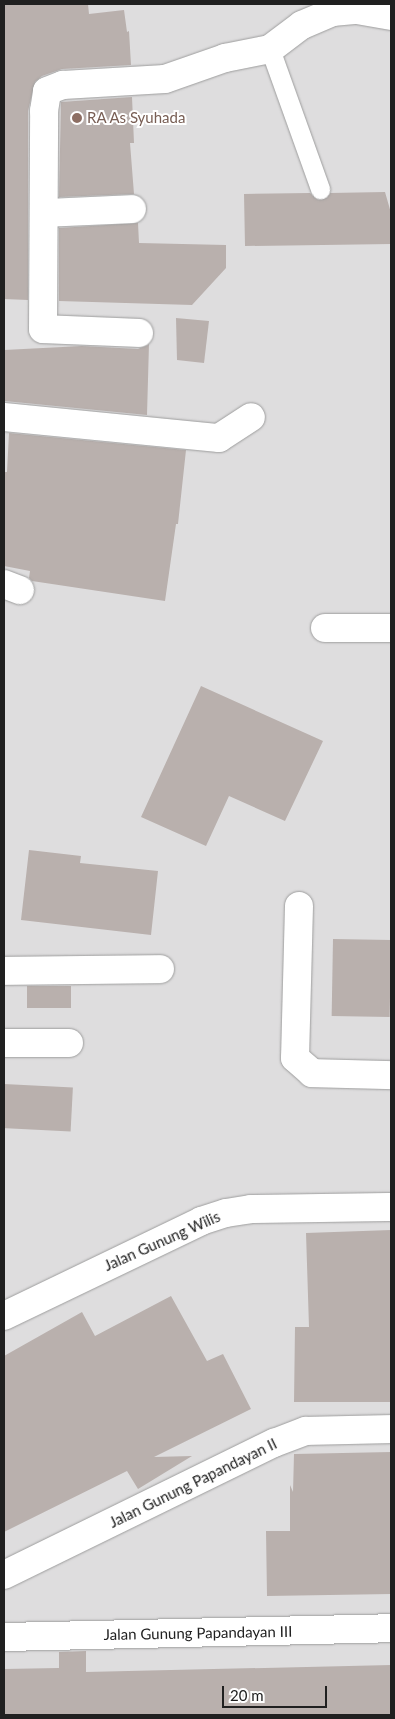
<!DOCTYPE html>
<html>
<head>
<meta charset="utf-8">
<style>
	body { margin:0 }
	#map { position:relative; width:395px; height:1719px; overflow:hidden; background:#f0ebe8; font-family:Lato,sans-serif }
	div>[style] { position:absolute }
	.residential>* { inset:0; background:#deddde; transform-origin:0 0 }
	.building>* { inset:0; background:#b9b0ad; transform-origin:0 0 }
	.roads { filter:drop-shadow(0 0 1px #9d9d9d) drop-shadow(0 0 1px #9d9d9d) }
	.lane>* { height:19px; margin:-9.5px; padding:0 9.5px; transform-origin:9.5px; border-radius:9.5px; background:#fff }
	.street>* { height:28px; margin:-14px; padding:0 14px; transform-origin:14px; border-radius:14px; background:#fff }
	.dots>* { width:14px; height:14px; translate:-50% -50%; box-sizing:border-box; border:2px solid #fff; border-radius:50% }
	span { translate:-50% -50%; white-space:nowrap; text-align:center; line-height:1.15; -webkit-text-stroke:4px #fff; paint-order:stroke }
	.education-label { font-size:15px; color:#785e54 }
	.left { translate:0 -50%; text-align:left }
	.street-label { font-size:15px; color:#202020 }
	.frame { position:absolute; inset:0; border:5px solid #202020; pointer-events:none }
	.scale { position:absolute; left:222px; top:1686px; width:105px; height:22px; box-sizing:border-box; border:2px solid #202020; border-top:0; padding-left:6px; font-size:15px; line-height:18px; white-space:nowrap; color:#202020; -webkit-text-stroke:4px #fff; paint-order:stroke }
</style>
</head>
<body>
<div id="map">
	<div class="residential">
		<div style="left:4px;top:4px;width:387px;height:1711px"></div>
	</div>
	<div class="building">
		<div style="clip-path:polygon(32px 4px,88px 4px,89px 14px,124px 10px,127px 32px,129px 31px,131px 65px,62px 69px,42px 76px,35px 82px,28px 111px,28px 300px,4px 299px,4px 5px)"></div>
		<div style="clip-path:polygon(132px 97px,134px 143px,130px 143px,134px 194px,59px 197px,61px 102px)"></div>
		<div style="clip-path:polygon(385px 192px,391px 213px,391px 244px,245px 246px,244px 194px,310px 193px,318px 200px,324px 199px,330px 193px)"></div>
		<div style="clip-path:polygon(138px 223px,139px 243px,226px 245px,226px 268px,192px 305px,59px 301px,59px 228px)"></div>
		<div style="clip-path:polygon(176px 318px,209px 321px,204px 363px,177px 360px)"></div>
		<div style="clip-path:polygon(149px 344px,147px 415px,5px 401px,4px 350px,82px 346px,138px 349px)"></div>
		<div style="clip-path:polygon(9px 433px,186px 450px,178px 524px,176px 524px,165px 601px,32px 581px,29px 578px,30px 571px,4px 566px,4px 472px,7px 472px)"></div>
		<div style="clip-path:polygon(201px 686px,323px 741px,285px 821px,229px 796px,206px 846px,141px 817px)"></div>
		<div style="clip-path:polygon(29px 850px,81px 856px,80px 863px,158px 871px,151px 935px,21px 920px)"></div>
		<div style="left:333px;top:939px;width:58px;height:77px;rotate:1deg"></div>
		<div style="left:27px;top:986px;width:44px;height:22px"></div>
		<div style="left:4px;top:1084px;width:69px;height:44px;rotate:3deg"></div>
		<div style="clip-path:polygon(391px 1230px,391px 1402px,294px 1402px,295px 1327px,309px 1327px,306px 1233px)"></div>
		<div style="clip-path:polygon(171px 1296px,207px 1361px,223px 1354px,251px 1409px,154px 1457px,192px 1456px,138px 1489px,127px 1471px,4px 1532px,4px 1356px,82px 1312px,95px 1336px)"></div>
		<div style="clip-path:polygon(391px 1452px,391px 1594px,267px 1596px,266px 1531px,290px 1531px,290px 1485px,293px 1492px,294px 1454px)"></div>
		<div style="clip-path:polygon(86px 1651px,86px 1672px,391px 1665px,391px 1715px,4px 1715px,4px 1669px,59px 1668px,59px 1652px)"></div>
	</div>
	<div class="roads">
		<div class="lane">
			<div style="left:270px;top:49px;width:149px;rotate:70.3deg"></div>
		</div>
		<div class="street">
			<div style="left:45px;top:213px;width:87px;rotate:-2.6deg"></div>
			<div style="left:139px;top:333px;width:96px;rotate:-177.6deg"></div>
			<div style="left:43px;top:329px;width:218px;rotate:-89.7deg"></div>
			<div style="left:44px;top:111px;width:20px;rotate:-81deg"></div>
			<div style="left:47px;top:91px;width:17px;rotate:-21deg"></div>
			<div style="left:63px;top:85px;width:102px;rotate:-3.4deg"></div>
			<div style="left:165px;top:79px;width:64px;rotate:-19.3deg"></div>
			<div style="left:225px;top:58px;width:46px;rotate:-11.3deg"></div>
			<div style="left:270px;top:49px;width:40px;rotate:-37deg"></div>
			<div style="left:302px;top:25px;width:33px;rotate:-23deg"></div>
			<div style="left:332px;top:12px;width:25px;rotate:-5deg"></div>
			<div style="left:357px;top:10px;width:35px;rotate:10deg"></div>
			<div style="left:4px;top:417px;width:216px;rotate:5.6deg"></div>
			<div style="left:219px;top:438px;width:38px;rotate:-33deg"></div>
			<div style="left:4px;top:584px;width:17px;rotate:21deg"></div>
			<div style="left:325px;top:628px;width:66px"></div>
			<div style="left:299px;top:906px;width:152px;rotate:91.5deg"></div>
			<div style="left:295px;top:1058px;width:23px;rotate:41deg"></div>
			<div style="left:312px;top:1073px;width:79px;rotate:1.5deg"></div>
			<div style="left:4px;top:971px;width:156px;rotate:-0.7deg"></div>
			<div style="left:4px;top:1043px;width:65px"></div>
			<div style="left:4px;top:1316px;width:219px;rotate:-25.7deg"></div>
			<div style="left:201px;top:1221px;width:26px;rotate:-18deg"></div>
			<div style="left:226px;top:1213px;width:25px;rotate:-9deg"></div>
			<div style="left:251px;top:1209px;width:140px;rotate:-0.8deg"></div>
			<div style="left:4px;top:1575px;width:301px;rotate:-26.1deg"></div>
			<div style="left:274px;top:1443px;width:34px;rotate:-21deg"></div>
			<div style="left:306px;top:1431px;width:85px;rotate:-1.3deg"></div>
			<div style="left:4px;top:1637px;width:387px;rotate:-1.3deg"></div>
		</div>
	</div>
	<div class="dots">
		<div style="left:77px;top:118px;background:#8d6e63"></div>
	</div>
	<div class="education-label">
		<span class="left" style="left:87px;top:118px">RA As Syuhada</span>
	</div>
	<div class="street-label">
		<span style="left:162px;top:1241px;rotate:-24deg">Jalan Gunung Wilis</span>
		<span style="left:193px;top:1483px;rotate:-26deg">Jalan Gunung Papandayan II</span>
		<span style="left:198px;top:1633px;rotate:-1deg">Jalan Gunung Papandayan III</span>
	</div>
	<div class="frame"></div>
	<div class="scale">20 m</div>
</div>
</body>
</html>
